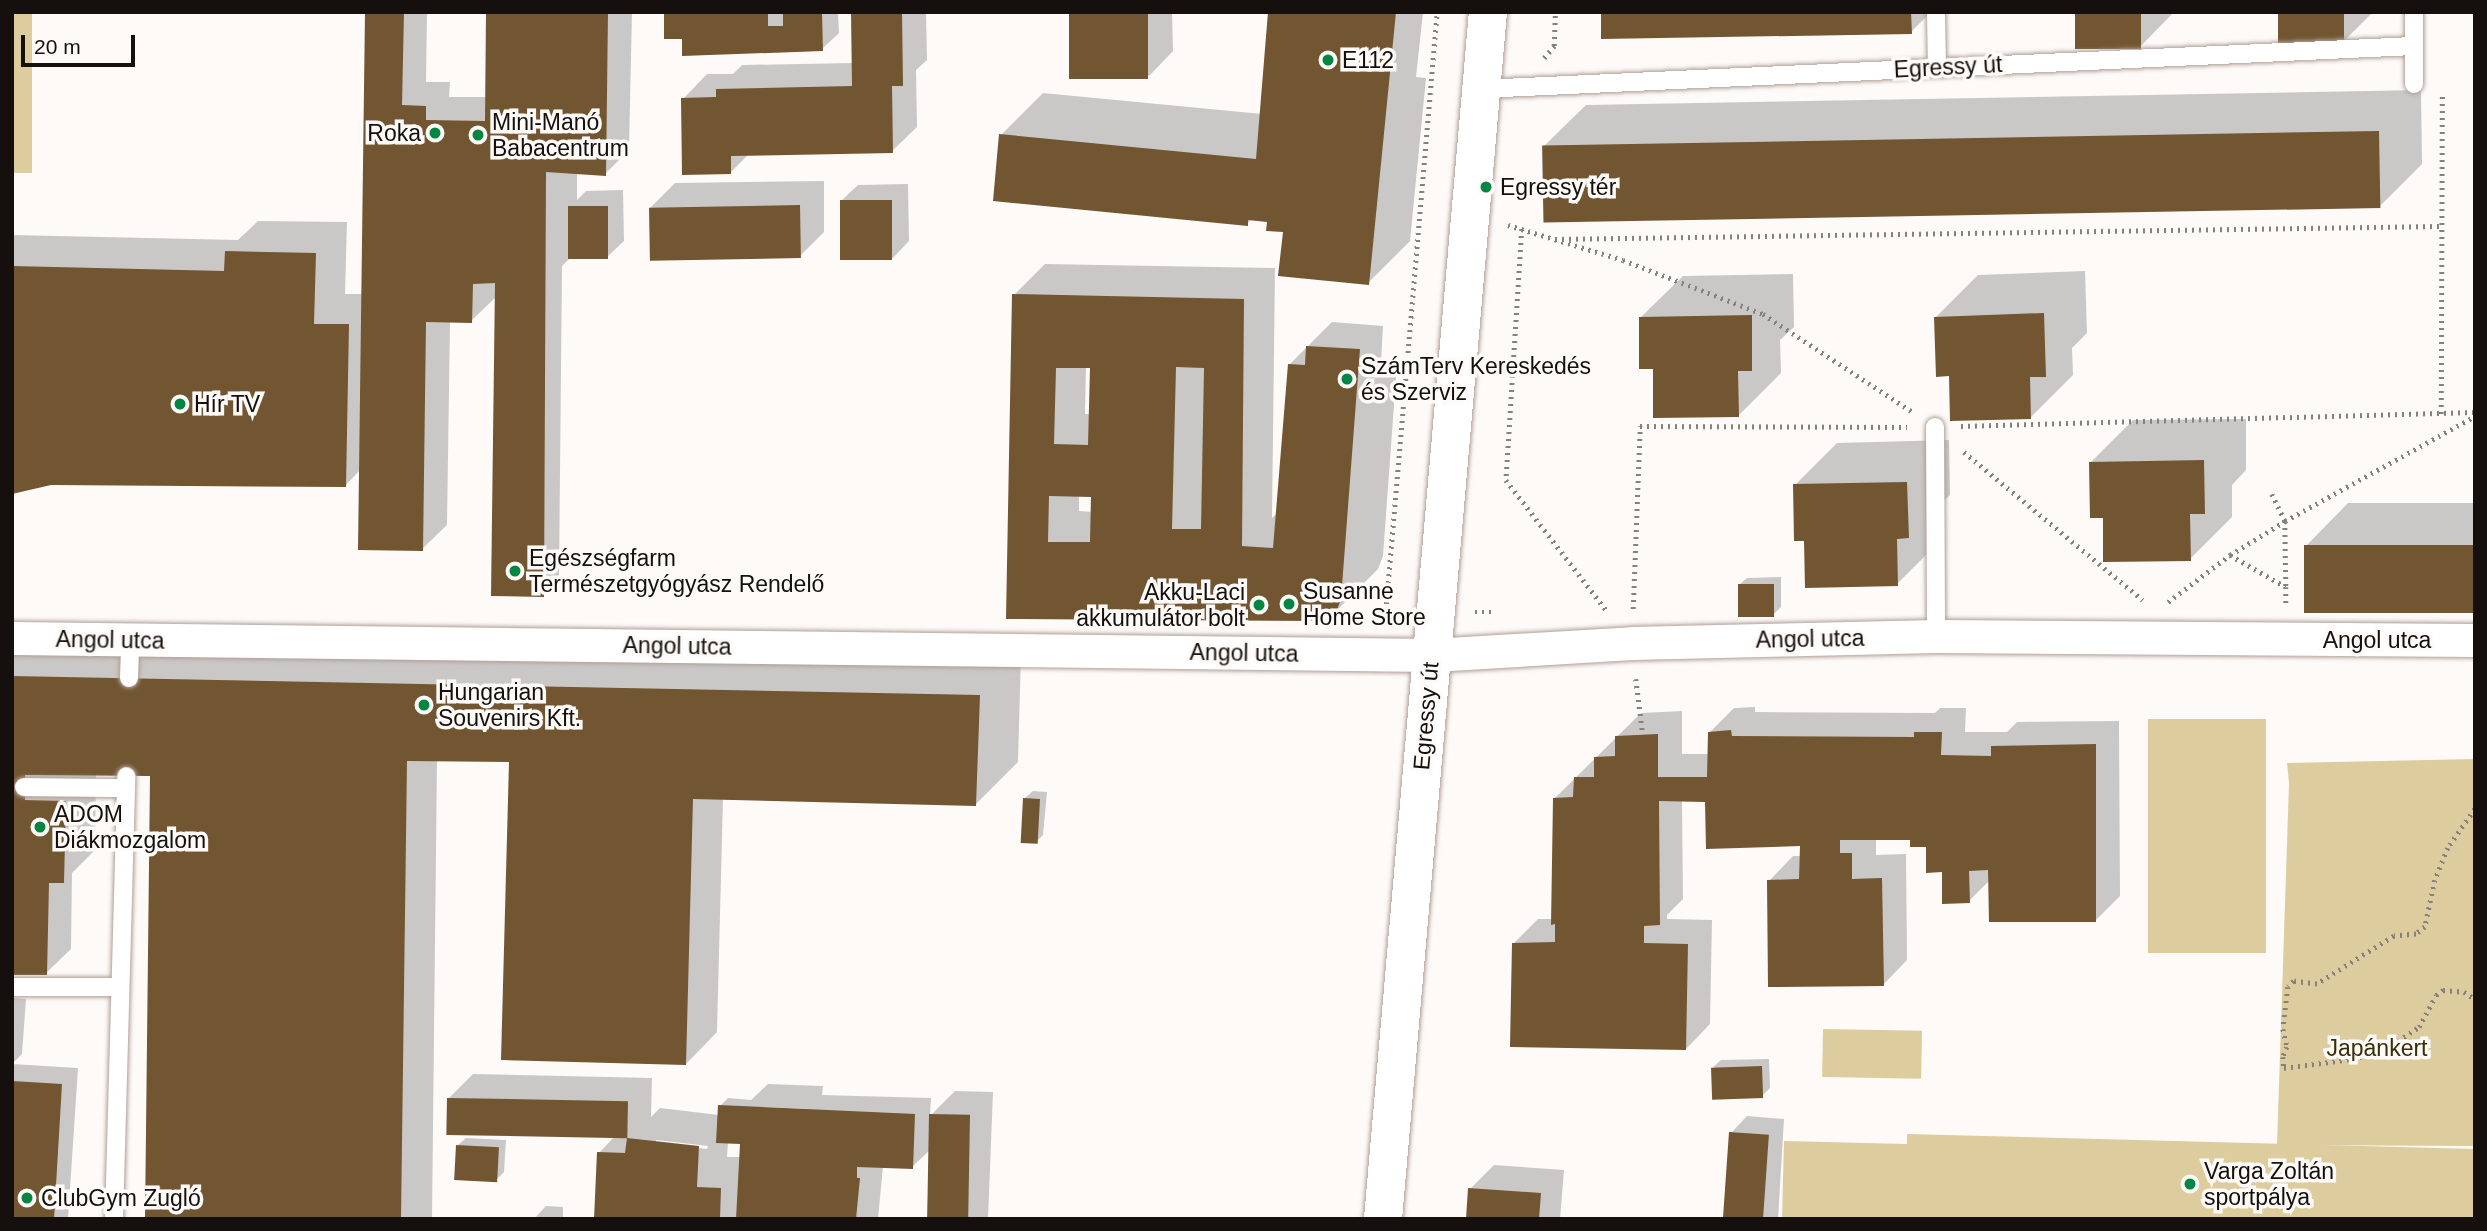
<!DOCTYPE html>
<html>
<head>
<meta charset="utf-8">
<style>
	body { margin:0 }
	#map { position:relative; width:2487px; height:1231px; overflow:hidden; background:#fdfaf8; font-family:Arial,sans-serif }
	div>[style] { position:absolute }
	.green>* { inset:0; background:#ddcd9e; transform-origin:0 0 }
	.shadow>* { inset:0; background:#0003 }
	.building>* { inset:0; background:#725531; transform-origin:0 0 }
	.path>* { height:4.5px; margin-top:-2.25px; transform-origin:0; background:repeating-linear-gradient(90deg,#85817e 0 2px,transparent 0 7px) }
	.roads { filter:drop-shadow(0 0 2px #af9f96) drop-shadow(0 0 2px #af9f96) }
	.lane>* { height:18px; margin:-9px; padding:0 9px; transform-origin:9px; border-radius:9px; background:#fff }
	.street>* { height:33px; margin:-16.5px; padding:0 16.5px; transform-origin:16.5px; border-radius:16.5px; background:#fff }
	.secondary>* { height:38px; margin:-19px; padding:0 19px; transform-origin:19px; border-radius:19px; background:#fff }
	.dots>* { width:19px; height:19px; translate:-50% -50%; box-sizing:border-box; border:4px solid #fdfaf8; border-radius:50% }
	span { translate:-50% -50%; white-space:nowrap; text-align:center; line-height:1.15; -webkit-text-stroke:7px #fdfaf8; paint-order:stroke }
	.poi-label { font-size:23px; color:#15100d }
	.left { translate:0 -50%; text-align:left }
	.right { translate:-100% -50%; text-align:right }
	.street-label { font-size:23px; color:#15100d }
	.park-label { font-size:23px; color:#392e06 }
	.frame { position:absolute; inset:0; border:14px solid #15100d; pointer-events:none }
	.scale { position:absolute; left:21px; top:35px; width:114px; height:32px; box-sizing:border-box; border:4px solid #15100d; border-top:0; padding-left:9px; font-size:21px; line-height:24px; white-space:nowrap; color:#15100d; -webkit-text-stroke:5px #fdfaf8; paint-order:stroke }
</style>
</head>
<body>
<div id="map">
	<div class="green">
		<div style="left:12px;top:12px;width:20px;height:161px"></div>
		<div style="left:2148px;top:719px;width:118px;height:234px"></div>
		<div style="clip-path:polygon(2475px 759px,2475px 1146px,2277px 1145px,2289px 783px,2287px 763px)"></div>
		<div style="left:1823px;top:1029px;width:99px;height:48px;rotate:1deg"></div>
		<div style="clip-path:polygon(1907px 1134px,2475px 1149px,2475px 1219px,1782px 1219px,1784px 1141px,1907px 1144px)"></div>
	</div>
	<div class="shadow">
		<div style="clip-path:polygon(367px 12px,427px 12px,426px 82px,450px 82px,449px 97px,487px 97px,488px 12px,632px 12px,629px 150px,605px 174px,577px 173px,577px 200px,586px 191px,623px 190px,624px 241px,607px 257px,570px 258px,562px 266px,559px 578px,543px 595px,497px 296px,471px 321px,450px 321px,447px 525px,422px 549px,361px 469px,346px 485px,51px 483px,12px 492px,12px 235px,238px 240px,258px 221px,347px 222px,345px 294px,365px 294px)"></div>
		<div style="clip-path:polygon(665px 12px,838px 12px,839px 33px,822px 49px,684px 55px,684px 40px)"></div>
		<div style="clip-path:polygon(853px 12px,926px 12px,927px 60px,916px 70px,917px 127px,892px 151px,749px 154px,731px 172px,683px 99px,707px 74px,733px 74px,742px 65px,854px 63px)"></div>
		<div style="clip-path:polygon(1071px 12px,1172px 12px,1173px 51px,1149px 76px)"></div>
		<div style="clip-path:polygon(1270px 12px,1423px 12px,1416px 77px,1426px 78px,1410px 241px,1368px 283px,1269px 221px,1252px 219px,1247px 224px,1001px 135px,1043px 93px,1262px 114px)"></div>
		<div style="clip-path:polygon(1602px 12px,1931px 12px,1911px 32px)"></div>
		<div style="clip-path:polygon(2077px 12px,2174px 12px,2140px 47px)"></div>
		<div style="clip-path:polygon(2280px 12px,2373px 12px,2343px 42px)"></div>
		<div style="clip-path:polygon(2421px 90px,2422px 164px,2380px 206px,1543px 147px,1586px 105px)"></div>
		<div style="clip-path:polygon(824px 181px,824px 232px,800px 256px,650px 208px,675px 183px)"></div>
		<div style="clip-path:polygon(908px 184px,909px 241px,893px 258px,841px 201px,858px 185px)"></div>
		<div style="clip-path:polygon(evenodd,1045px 264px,1275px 268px,1272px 518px,1278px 512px,1289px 365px,1332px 322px,1383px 326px,1381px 363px,1397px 364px,1383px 556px,1378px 569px,1335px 612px,1007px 618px,1014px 295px,1045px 264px,1086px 367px,1091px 367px,1090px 414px,1085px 414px,1086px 367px,1045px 264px,1079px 495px,1093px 496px,1093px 512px,1079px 511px,1079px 495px)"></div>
		<div style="clip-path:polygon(2085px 271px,2087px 333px,2072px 348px,2073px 375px,2031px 417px,1951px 375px,1936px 317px,1978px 275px)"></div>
		<div style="clip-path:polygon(1793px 274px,1794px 327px,1780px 340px,1781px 373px,1738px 416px,1655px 367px,1640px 318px,1683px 276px)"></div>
		<div style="clip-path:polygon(2246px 419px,2246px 470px,2232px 485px,2232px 517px,2190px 559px,2105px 516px,2091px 462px,2133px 420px)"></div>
		<div style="clip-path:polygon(1949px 440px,1950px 495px,1938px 506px,1939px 542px,1897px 584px,1806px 539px,1795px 485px,1837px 443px)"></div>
		<div style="clip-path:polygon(2348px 503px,2475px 503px,2475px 611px,2306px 546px)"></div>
		<div style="clip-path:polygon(1781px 577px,1781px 607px,1773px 615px,1739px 585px,1747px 578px)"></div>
		<div style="clip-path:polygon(12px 645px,1021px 654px,1018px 762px,976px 804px,723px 798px,717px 1032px,686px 1064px,511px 761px,437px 759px,432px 1219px,146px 1219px,152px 775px,96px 774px,95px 850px,72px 873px,71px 949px,46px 973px,12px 973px)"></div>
		<div style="clip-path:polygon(1755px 707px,1755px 712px,1935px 713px,1940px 708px,1966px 708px,1965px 732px,2007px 732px,2017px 722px,2119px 721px,2120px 896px,2096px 920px,1990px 880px,1969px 901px,1928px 845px,1911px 838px,1876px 838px,1876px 855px,1906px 854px,1907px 960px,1883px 985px,1769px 881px,1793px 856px,1801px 856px,1801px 844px,1707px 800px,1682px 800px,1683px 899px,1667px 915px,1667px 919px,1712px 920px,1710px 1024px,1686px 1049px,1514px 943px,1538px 919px,1553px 919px,1554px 799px,1641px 713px,1682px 711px,1682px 754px,1709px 754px,1710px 732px,1734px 708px)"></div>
		<div style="clip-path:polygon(1033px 791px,1047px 792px,1043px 835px,1035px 843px,1025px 798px)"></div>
		<div style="clip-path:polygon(12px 998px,26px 999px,22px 1054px,12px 1064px,78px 1068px,68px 1219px,12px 1219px)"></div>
		<div style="clip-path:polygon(1769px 1059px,1770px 1088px,1762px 1096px,1713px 1067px,1721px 1060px)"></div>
		<div style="clip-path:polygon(evenodd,473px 1074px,652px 1078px,651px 1117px,660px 1108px,719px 1115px,720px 1106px,728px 1098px,751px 1100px,768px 1084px,823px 1086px,822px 1095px,931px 1098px,930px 1116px,955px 1091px,993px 1092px,988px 1219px,927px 1219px,930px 1150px,912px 1167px,883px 1166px,878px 1219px,592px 1219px,596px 1215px,599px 1153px,615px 1136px,449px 1098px,473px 1074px,764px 1107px,808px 1109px,808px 1112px,764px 1110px,764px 1107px,473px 1074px,656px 1140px,708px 1146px,707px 1149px,656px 1143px,656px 1140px,473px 1074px,728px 1142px,742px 1143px,741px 1157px,727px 1157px,728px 1142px)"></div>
		<div style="clip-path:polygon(1747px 1116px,1784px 1119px,1778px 1219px,1725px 1219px,1731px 1133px)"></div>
		<div style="clip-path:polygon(466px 1138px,506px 1140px,504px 1172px,496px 1180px,458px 1145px)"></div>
		<div style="clip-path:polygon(1494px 1165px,1564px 1170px,1560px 1219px,1468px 1219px,1470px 1189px)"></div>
		<div style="clip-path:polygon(546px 1206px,563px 1207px,563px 1219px,534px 1219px)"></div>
	</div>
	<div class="building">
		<div style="clip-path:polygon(365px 12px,404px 12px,402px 105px,426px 106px,426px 120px,485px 121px,486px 12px,608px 12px,606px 176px,546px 172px,544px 597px,491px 596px,495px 283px,473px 284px,472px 323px,426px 322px,423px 551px,358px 550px)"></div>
		<div style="clip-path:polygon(664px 12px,768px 12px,768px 26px,783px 26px,783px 12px,822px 12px,823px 51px,682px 56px,682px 39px,664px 39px)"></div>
		<div style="clip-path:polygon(851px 12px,902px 12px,903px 86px,892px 86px,893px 153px,731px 156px,731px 174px,682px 175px,681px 98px,716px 97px,716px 89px,852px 86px)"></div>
		<div style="left:1069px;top:12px;width:79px;height:67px"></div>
		<div style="clip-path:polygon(1268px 12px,1396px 12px,1369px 285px,1278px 276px,1283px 232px,1266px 231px,1267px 222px,1248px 220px,1248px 226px,993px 201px,999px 134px,1256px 159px)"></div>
		<div style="clip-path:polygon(1601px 12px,1911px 12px,1912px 34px,1601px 39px)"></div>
		<div style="left:2075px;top:12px;width:66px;height:37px"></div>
		<div style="left:2278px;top:12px;width:66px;height:32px"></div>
		<div style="left:2379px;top:131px;width:77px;height:837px;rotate:89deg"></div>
		<div style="left:840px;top:200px;width:52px;height:60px"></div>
		<div style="left:800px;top:205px;width:53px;height:151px;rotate:89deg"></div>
		<div style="left:608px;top:206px;width:53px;height:40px;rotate:90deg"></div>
		<div style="clip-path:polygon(225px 251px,316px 253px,314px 324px,349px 324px,346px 487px,51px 485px,12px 494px,12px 266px,224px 271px)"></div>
		<div style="clip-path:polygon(evenodd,1012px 294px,1244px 299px,1242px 546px,1273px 548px,1288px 364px,1305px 365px,1306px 346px,1360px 349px,1341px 599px,1336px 613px,1322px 621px,1006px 619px,1012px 294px,1176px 367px,1204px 368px,1201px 529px,1172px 529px,1176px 367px,1012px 294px,1056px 368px,1090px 368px,1088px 445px,1054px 444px,1056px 368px,1012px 294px,1049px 496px,1091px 497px,1090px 542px,1048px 542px,1049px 496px)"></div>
		<div style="clip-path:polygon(2044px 313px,2046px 377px,2030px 377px,2031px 419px,1950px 421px,1949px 376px,1936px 377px,1934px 317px)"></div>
		<div style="clip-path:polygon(1752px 315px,1752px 371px,1738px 371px,1739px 417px,1653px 418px,1653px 369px,1639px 369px,1639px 317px)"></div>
		<div style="clip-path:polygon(2204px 460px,2205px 514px,2190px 514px,2191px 561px,2103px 562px,2103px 518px,2090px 518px,2089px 462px)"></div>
		<div style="clip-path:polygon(1907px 482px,1909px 538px,1897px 539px,1898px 586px,1805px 588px,1804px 541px,1794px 541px,1793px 484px)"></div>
		<div style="left:2304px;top:545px;width:171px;height:68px"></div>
		<div style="left:1774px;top:584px;width:33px;height:36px;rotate:90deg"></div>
		<div style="clip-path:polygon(12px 676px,980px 695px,976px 806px,693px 799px,686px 1065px,501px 1060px,509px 762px,407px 761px,401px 1219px,145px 1219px,150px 776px,25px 775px,25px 800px,66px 801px,64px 883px,49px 883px,47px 975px,12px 975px)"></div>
		<div style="clip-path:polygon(1731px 730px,1732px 736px,1914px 737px,1914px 732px,1942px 732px,1941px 755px,1991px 756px,1991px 746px,2096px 744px,2096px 922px,1989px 922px,1988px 870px,1969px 871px,1970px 903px,1942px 904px,1942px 872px,1926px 873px,1926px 847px,1910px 847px,1910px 840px,1840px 840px,1840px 853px,1852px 853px,1852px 879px,1882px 878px,1884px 986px,1768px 987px,1767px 880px,1799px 879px,1800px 846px,1706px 849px,1705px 802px,1659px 801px,1660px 925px,1644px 926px,1644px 943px,1688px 944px,1686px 1050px,1510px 1047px,1512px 943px,1555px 942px,1555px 924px,1551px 925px,1553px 798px,1573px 797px,1574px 777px,1594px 777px,1594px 757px,1615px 756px,1615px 736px,1658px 734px,1658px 777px,1707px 777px,1708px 732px)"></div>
		<div style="left:1023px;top:798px;width:17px;height:45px;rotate:3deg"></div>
		<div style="left:1762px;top:1066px;width:32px;height:51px;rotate:88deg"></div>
		<div style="clip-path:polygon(12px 1081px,62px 1084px,54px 1219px,12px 1219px)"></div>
		<div style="left:447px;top:1098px;width:181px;height:37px;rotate:1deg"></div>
		<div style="clip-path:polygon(718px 1105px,915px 1114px,913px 1169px,857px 1167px,857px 1178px,860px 1178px,856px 1219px,736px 1219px,740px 1144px,716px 1143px)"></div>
		<div style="left:929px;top:1114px;width:41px;height:105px;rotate:1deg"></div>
		<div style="left:1729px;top:1132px;width:40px;height:87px;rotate:4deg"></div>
		<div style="clip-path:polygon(627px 1138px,699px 1146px,697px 1187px,721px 1188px,720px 1219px,594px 1219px,597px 1152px,625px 1153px)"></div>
		<div style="left:456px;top:1145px;width:43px;height:35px;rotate:3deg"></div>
		<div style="clip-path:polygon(1468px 1188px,1541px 1193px,1539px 1219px,1466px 1219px)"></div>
	</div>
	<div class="path">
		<div style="left:1544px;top:58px;width:16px;rotate:-50deg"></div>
		<div style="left:1554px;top:46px;width:34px;rotate:-88deg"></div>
		<div style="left:1508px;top:225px;width:120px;rotate:16.9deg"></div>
		<div style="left:1623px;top:260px;width:150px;rotate:21.1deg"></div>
		<div style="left:1763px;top:314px;width:179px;rotate:33.2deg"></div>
		<div style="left:1522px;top:229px;width:252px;rotate:93.6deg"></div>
		<div style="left:1506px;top:480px;width:164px;rotate:52.4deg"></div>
		<div style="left:1555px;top:239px;width:885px;rotate:-0.84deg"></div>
		<div style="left:2441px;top:414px;width:320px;rotate:-89.8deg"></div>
		<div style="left:1961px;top:426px;width:514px;rotate:-1.56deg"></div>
		<div style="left:1964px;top:452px;width:232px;rotate:39.6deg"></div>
		<div style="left:2272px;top:494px;width:30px;rotate:64deg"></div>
		<div style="left:2285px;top:521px;width:66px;rotate:89.1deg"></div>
		<div style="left:2230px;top:555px;width:64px;rotate:29.7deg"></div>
		<div style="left:2286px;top:587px;width:16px;rotate:90deg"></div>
		<div style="left:2168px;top:602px;width:78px;rotate:-37.2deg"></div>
		<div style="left:2230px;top:555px;width:65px;rotate:-31.7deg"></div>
		<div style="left:2285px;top:521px;width:217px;rotate:-28.9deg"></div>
		<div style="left:1633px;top:609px;width:183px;rotate:-87.8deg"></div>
		<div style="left:1640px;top:426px;width:267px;rotate:0.2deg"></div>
		<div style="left:1475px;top:612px;width:19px"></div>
		<div style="left:1385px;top:618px;width:608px;rotate:-85.1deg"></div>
		<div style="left:1636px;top:679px;width:56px;rotate:82.9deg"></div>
		<div style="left:2475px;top:809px;width:47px;rotate:124.7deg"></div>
		<div style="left:2448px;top:848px;width:35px;rotate:112deg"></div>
		<div style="left:2435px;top:880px;width:48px;rotate:102deg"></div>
		<div style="left:2425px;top:927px;width:11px;rotate:142deg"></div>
		<div style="left:2416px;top:934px;width:22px;rotate:175deg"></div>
		<div style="left:2394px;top:936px;width:91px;rotate:148.1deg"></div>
		<div style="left:2317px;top:984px;width:23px;rotate:-173deg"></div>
		<div style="left:2294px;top:981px;width:8px;rotate:135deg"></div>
		<div style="left:2288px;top:987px;width:42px;rotate:96.8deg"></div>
		<div style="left:2283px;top:1029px;width:18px;rotate:77deg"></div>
		<div style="left:2287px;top:1047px;width:11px;rotate:112deg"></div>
		<div style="left:2283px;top:1057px;width:11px;rotate:85deg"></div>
		<div style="left:2284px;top:1068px;width:76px;rotate:-7.6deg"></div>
		<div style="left:2359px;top:1058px;width:14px;rotate:-34deg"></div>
		<div style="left:2371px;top:1050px;width:22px;rotate:-13deg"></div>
		<div style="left:2392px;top:1045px;width:32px;rotate:-34deg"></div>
		<div style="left:2419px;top:1027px;width:36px;rotate:-62deg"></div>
		<div style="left:2436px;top:995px;width:9px;rotate:-36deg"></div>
		<div style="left:2443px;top:990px;width:21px;rotate:5deg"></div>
		<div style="left:2464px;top:992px;width:13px;rotate:32deg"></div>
	</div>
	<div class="roads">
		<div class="lane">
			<div style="left:1936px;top:12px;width:55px;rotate:89deg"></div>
			<div style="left:2414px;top:84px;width:72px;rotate:-90deg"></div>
			<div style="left:1481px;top:89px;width:934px;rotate:-2.64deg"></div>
			<div style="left:1935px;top:427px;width:209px;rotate:89.7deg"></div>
			<div style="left:129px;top:678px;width:38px;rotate:-88deg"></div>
			<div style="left:24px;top:787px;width:101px;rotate:0.6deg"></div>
			<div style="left:12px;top:987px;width:108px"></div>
			<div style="left:114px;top:1219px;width:443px;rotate:-88.4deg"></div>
		</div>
		<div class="street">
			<div style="left:12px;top:638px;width:1420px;rotate:0.69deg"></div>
			<div style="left:1432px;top:655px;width:200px;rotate:-3.4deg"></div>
			<div style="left:1632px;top:643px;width:304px;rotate:-1.3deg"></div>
			<div style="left:1936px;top:636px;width:539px;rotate:0.43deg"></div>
		</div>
		<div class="secondary">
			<div style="left:1383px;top:1219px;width:1212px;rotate:-85.03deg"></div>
		</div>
	</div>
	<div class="dots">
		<div style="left:1328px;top:60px;background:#028641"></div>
		<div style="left:435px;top:133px;background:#028641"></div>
		<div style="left:478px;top:135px;background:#028641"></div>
		<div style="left:1486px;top:187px;background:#028641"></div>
		<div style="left:1347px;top:379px;background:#028641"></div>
		<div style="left:180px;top:404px;background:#028641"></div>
		<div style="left:515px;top:571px;background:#028641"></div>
		<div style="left:1289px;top:604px;background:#028641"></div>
		<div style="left:1259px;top:605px;background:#028641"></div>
		<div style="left:424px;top:705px;background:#028641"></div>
		<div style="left:40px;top:827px;background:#028641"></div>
		<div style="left:2190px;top:1184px;background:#028641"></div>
		<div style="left:27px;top:1198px;background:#028641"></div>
	</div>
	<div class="poi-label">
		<span class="left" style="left:1342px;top:60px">E112</span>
		<span class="left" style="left:492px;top:135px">Mini-Manó<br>Babacentrum</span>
		<span class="right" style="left:421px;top:133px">Roka</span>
		<span class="left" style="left:1500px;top:187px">Egressy tér</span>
		<span class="left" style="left:1361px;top:379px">SzámTerv Kereskedés<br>és Szerviz</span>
		<span class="left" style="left:194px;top:404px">Hír TV</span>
		<span class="left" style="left:529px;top:571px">Egészségfarm<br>Természetgyógyász Rendelő</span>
		<span class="left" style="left:1303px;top:604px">Susanne<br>Home Store</span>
		<span class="right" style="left:1245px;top:605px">Akku-Laci<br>akkumulátor bolt</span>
		<span class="left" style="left:438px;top:705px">Hungarian<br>Souvenirs Kft.</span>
		<span class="left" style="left:54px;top:827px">ADOM<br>Diákmozgalom</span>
		<span class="left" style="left:2204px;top:1184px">Varga Zoltán<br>sportpálya</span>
		<span class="left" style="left:41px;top:1198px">ClubGym Zugló</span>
	</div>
	<div class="street-label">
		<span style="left:1948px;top:67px;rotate:-3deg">Egressy út</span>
		<span style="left:1810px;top:639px;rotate:-1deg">Angol utca</span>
		<span style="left:110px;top:640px;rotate:1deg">Angol utca</span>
		<span style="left:2377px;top:640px">Angol utca</span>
		<span style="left:677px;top:646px;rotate:1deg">Angol utca</span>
		<span style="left:1244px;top:653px;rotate:1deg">Angol utca</span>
		<span style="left:1426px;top:716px;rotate:-85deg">Egressy út</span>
	</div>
	<div class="park-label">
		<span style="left:2377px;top:1048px">Japánkert</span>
	</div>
	<div class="frame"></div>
	<div class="scale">20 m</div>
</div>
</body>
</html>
